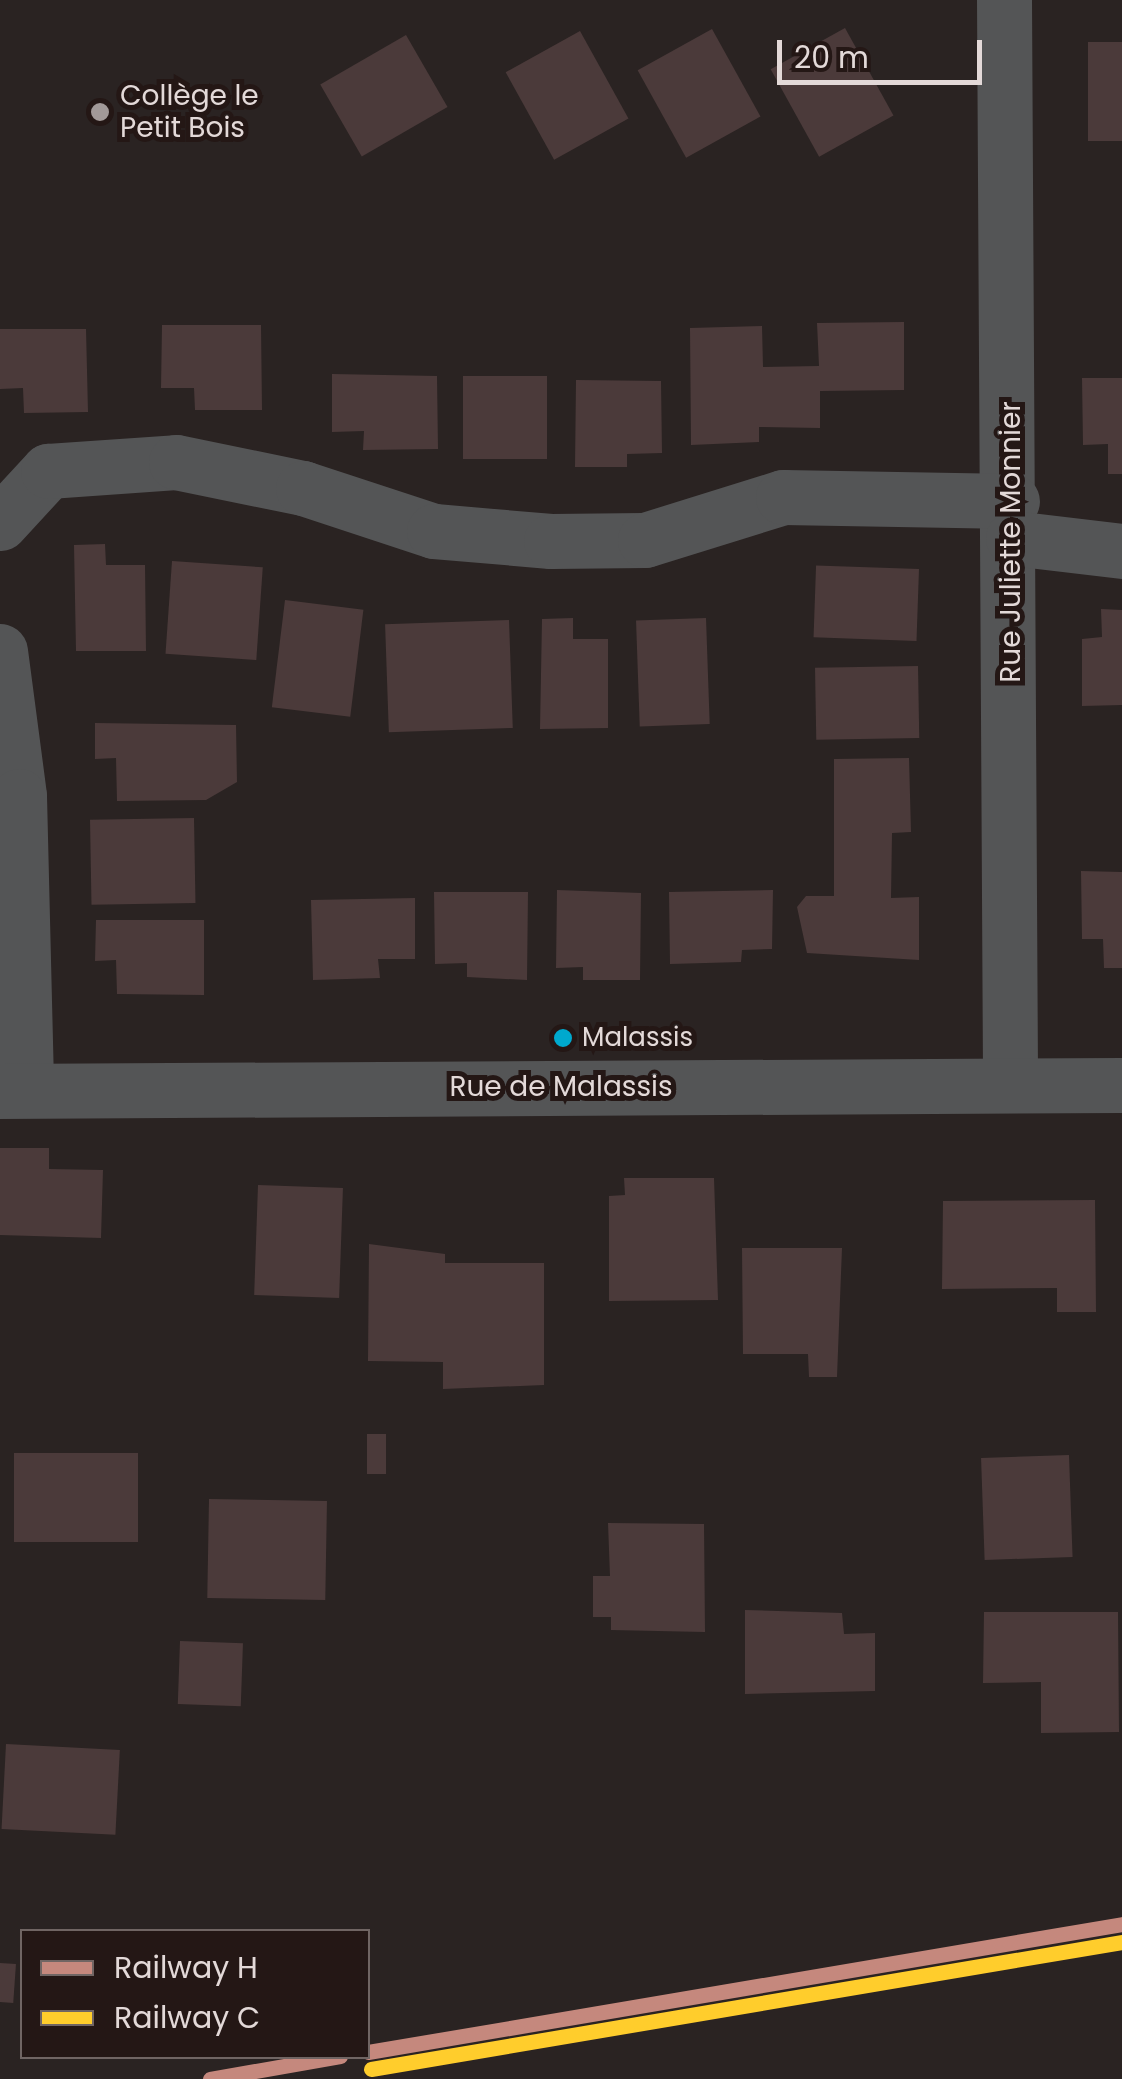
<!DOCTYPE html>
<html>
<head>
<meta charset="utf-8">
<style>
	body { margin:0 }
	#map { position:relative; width:1122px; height:2079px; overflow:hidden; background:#2a2322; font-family:Poppins,sans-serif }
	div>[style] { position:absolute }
	.building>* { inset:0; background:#4b3a3a; transform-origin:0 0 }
	.minor>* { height:55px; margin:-27.5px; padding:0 27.5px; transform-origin:27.5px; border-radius:27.5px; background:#545556 }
	.rail-1>* { height:15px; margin:-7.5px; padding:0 7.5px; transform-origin:7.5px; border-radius:7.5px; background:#c5887d }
	.rail-2>* { height:15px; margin:-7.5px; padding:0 7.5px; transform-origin:7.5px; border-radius:7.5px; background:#ffcd2c }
	.dots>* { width:28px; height:28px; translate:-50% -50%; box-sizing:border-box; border:5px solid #241715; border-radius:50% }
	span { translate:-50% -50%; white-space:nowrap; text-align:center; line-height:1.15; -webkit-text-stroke:10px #241715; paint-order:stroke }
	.bus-label { font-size:26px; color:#e3d9d8 }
	.left { translate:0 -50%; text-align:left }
	.poi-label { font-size:28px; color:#e3d9d8 }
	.street-label { font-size:28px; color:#e3d9d8 }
	.legend { position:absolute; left:20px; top:1929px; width:350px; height:130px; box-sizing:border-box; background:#241715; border:2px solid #706563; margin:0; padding:12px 18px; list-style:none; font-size:30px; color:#e3d9d8 }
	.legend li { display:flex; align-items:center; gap:20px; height:50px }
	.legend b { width:50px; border:2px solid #706563 }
	.scale { position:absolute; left:777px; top:40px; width:205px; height:45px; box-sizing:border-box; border:5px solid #e3d9d8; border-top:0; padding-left:12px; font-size:30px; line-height:35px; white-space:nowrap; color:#e3d9d8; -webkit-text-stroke:8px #241715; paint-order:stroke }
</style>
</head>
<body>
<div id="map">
	<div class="building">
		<div style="left:845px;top:28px;width:100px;height:85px;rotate:61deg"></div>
		<div style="left:712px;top:29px;width:100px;height:85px;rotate:61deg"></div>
		<div style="left:580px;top:31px;width:100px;height:85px;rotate:61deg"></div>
		<div style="left:406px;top:35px;width:83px;height:99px;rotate:60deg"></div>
		<div style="left:1088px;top:42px;width:34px;height:99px"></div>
		<div style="clip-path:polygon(904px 322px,904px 390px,820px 391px,820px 428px,759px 427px,759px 442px,691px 445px,690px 328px,762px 326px,763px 367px,819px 366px,817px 323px)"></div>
		<div style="clip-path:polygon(162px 325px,261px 325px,262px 410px,195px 410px,194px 388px,161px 388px)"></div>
		<div style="clip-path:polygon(0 329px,86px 329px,88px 412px,24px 413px,23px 388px,0 389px)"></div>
		<div style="clip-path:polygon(332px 374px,437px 376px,438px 449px,363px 450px,364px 431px,332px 432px)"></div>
		<div style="left:463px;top:376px;width:84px;height:83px"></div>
		<div style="clip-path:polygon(1082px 378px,1122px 378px,1122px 474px,1108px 474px,1108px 444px,1083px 445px)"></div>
		<div style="clip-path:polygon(576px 380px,661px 381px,662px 453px,627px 454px,627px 467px,575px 467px)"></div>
		<div style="clip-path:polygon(105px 544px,106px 565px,145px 565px,146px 651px,76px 651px,74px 545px)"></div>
		<div style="left:172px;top:561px;width:91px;height:93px;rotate:4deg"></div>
		<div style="left:919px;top:569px;width:72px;height:103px;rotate:92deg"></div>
		<div style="left:285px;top:600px;width:79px;height:108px;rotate:7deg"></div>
		<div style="clip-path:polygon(1101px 609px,1122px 610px,1122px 705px,1082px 706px,1082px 639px,1102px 637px)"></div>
		<div style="clip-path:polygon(573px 618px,573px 639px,608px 639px,608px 728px,540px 729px,542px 619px)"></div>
		<div style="left:706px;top:618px;width:106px;height:70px;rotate:88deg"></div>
		<div style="left:509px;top:620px;width:108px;height:124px;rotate:88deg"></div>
		<div style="left:918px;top:666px;width:72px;height:103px;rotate:89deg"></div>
		<div style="clip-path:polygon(95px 723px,236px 725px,237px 782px,206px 800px,117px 801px,116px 758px,95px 759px)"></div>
		<div style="clip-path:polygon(909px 758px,911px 832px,892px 833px,891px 898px,919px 897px,919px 960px,807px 953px,797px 907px,806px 896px,834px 896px,834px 759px)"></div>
		<div style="left:194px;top:818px;width:85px;height:104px;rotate:89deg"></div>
		<div style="clip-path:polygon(1081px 871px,1122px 872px,1122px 968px,1104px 968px,1103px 939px,1082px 939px)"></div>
		<div style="clip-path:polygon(557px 890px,641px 893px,640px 980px,583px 980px,583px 967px,556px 968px)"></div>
		<div style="clip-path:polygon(773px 890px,772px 949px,742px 950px,741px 962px,670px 964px,669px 892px)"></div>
		<div style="clip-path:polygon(434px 892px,528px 892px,527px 980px,467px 977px,467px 963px,435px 964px)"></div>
		<div style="clip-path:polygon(415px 898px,415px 959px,378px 959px,380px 978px,313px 980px,311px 900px)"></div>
		<div style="clip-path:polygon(96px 920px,204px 920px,204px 995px,117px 994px,116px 960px,95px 961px)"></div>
		<div style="clip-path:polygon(0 1148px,49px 1148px,49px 1169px,103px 1170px,101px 1238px,0 1235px)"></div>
		<div style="clip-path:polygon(624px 1178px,714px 1178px,718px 1300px,609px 1301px,609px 1196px,625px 1195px)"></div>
		<div style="left:258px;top:1185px;width:85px;height:110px;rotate:2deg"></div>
		<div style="clip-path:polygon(1095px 1200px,1096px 1312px,1057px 1312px,1057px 1288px,942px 1289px,943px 1201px)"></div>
		<div style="clip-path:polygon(369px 1244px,445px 1254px,445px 1263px,544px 1263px,544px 1385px,443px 1389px,443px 1362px,368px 1361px)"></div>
		<div style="clip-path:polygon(742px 1248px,842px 1248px,837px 1377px,809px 1377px,808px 1354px,743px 1354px)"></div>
		<div style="left:367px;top:1434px;width:19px;height:40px"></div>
		<div style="left:14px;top:1453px;width:124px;height:89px"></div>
		<div style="left:1069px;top:1455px;width:102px;height:88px;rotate:88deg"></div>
		<div style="left:209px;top:1499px;width:118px;height:99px;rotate:1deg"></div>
		<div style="clip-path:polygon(608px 1523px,704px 1524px,705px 1632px,611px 1630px,611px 1617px,593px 1617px,593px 1576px,610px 1576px)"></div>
		<div style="clip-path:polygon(745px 1610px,842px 1613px,844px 1634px,875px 1633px,875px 1691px,745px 1694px)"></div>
		<div style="clip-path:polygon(984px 1612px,1118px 1612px,1119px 1732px,1041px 1733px,1041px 1682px,983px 1683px)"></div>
		<div style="left:180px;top:1641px;width:63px;height:63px;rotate:2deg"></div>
		<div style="left:6px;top:1744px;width:114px;height:85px;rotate:3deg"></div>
		<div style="left:0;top:1963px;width:16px;height:39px;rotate:4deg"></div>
	</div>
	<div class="minor">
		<div style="left:1004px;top:0;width:1085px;rotate:89.68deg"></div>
		<div style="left:0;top:523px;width:71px;rotate:-47.3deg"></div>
		<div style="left:48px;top:471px;width:128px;rotate:-4deg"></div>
		<div style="left:176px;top:462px;width:130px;rotate:11.6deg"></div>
		<div style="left:303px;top:488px;width:138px;rotate:18.2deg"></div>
		<div style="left:434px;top:531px;width:117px;rotate:4.9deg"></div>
		<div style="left:551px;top:541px;width:94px;rotate:-0.6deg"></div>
		<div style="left:645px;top:540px;width:145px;rotate:-17.3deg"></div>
		<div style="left:783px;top:497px;width:229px;rotate:1deg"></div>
		<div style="left:1013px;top:538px;width:110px;rotate:6.8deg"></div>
		<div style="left:0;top:651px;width:146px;rotate:82.5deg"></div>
		<div style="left:19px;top:796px;width:294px;rotate:88.6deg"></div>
		<div style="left:0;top:1091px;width:1122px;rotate:-0.31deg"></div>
	</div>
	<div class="rail-1">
		<div style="left:368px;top:2052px;width:765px;rotate:-9.63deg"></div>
		<div style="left:210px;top:2079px;width:132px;rotate:-10deg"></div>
	</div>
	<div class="rail-2">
		<div style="left:371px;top:2069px;width:762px;rotate:-9.6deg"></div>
	</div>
	<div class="dots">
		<div style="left:100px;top:112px;background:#a29998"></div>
		<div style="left:563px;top:1038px;background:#00a9ce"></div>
	</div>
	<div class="bus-label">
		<span class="left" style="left:582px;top:1038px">Malassis</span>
	</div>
	<div class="poi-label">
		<span class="left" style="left:120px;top:112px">Collège le<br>Petit Bois</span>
	</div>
	<div class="street-label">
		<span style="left:1011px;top:542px;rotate:-90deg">Rue Juliette Monnier</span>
		<span style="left:561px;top:1087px">Rue de Malassis</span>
	</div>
	<ul class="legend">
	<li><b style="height:12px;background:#c5887d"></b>Railway H</li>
	<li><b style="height:12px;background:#ffcd2c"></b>Railway C</li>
	</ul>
	<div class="scale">20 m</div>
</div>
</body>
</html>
